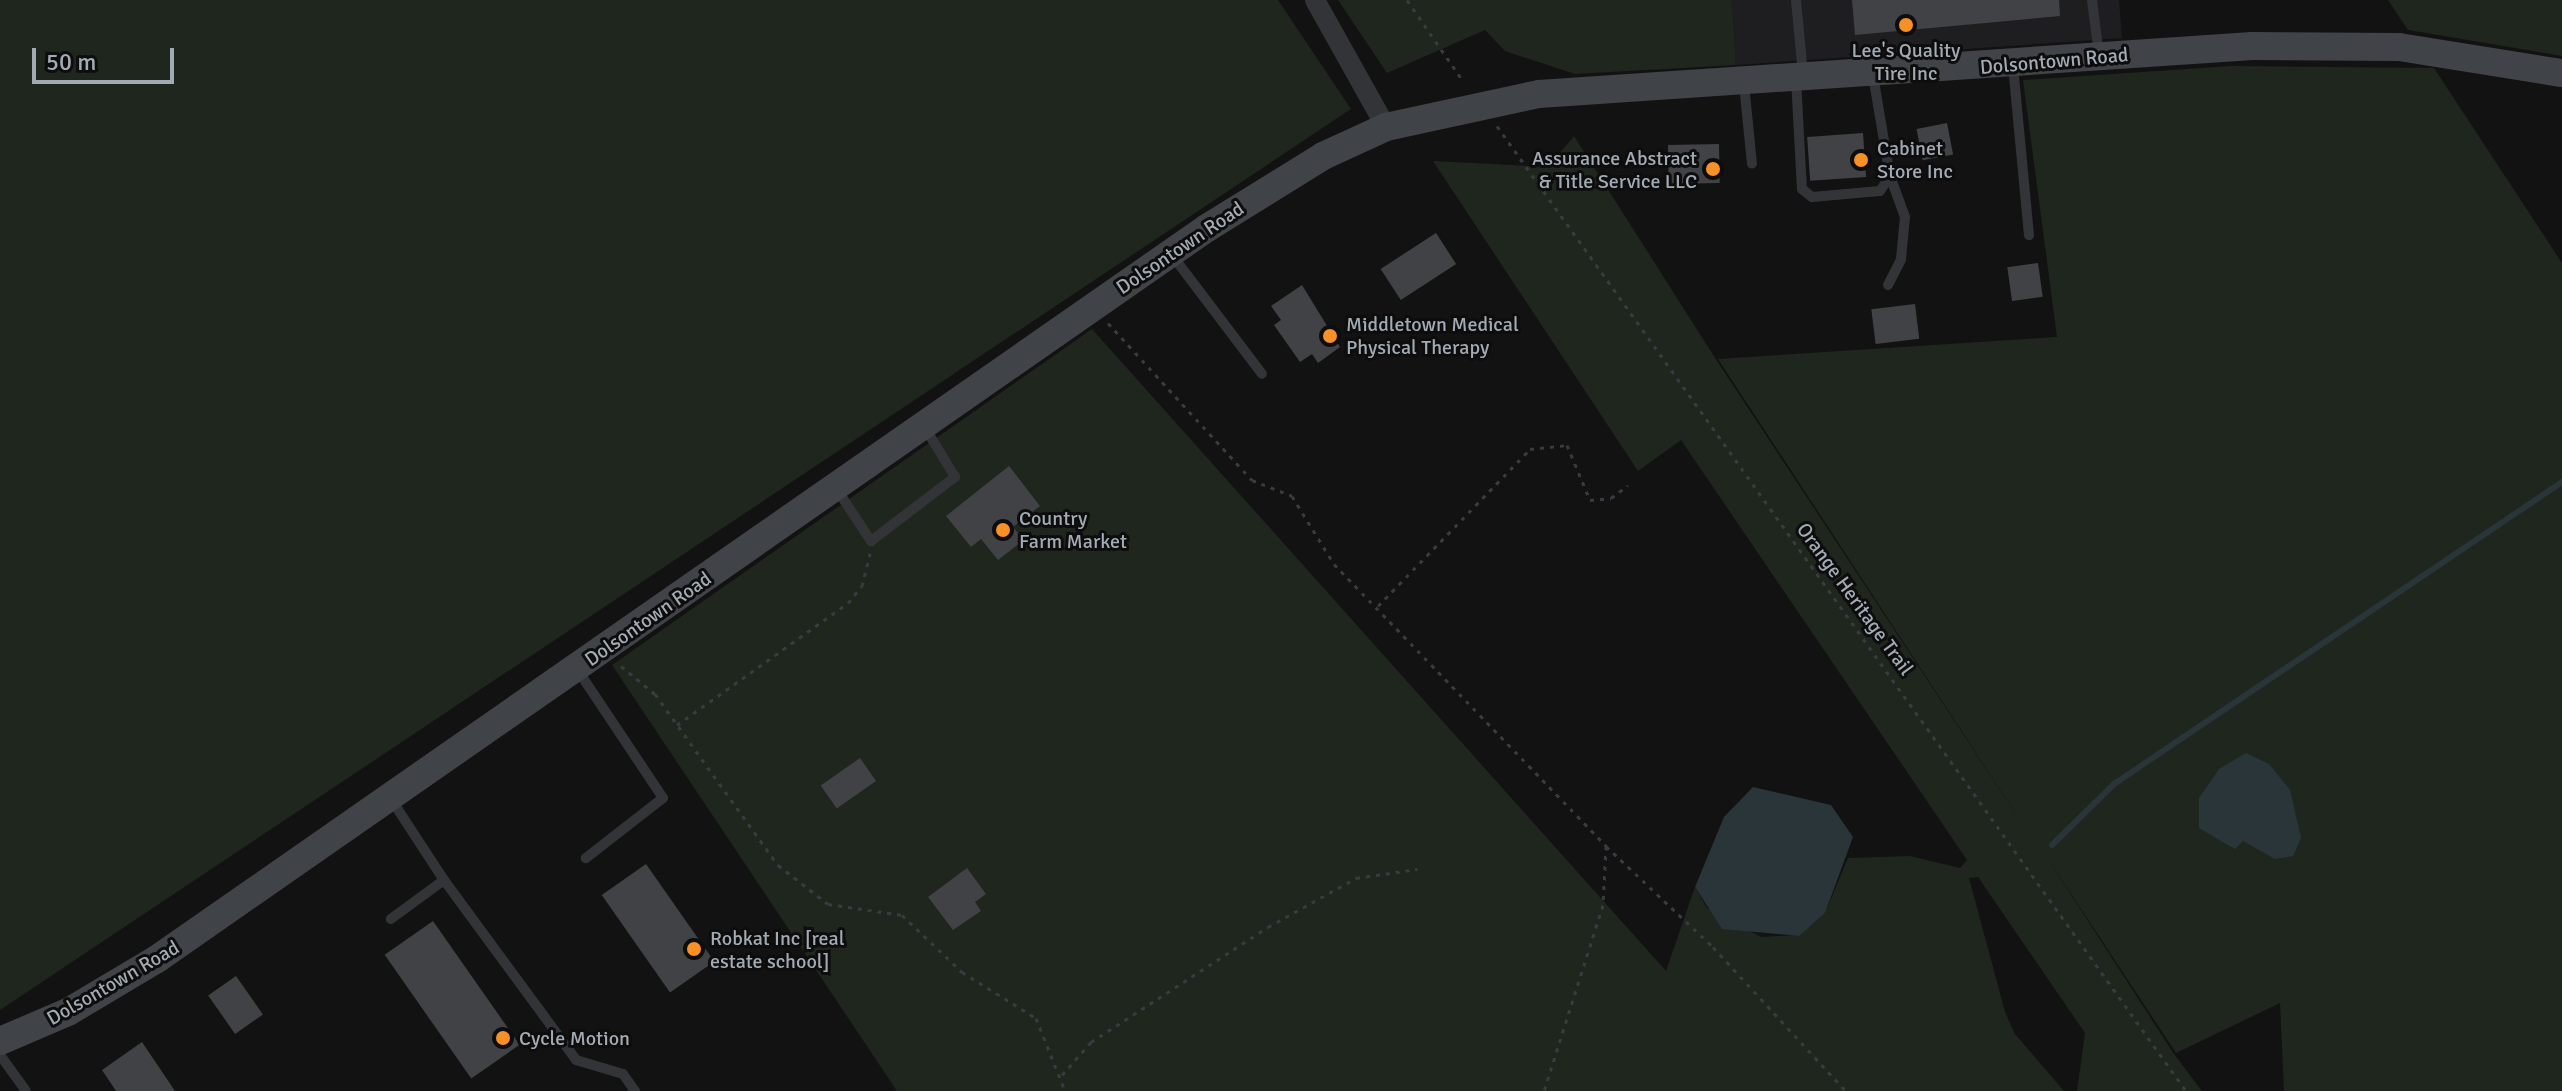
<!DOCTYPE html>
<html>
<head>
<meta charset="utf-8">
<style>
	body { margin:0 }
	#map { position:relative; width:2562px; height:1091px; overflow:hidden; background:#121213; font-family:Signika,sans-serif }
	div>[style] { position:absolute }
	.built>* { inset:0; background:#1e1e20 }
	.green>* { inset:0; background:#1e261e }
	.water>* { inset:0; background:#2a3539 }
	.stream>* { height:6px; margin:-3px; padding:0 3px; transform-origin:3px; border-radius:3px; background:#2a3539 }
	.building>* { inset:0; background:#404246; transform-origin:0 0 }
	.path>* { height:3px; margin-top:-1.5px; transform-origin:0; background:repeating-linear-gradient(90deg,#383b3f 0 4px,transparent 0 10px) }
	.lane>* { height:10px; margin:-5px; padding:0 5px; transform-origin:5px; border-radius:5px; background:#323438 }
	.street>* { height:20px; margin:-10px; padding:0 10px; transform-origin:10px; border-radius:10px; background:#323438 }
	.secondary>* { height:28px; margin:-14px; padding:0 14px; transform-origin:14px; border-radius:14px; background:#404448 }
	.dots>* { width:22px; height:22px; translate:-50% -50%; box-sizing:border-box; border:4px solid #0d0d0e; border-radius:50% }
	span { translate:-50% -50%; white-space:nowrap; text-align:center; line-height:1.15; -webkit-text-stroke:6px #0d0d0e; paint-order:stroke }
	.poi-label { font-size:20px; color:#a2abb4 }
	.left { translate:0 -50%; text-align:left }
	.right { translate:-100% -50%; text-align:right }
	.street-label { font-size:20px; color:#a2abb4 }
	.scale { position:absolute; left:32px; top:48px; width:142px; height:36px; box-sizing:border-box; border:4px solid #a2abb4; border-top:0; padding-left:10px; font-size:24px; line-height:28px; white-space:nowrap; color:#a2abb4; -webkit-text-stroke:6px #0d0d0e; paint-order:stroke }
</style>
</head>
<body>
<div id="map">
	<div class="built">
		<div style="clip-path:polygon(1732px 0,2119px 0,2122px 38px,1736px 65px)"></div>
	</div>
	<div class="green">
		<div style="clip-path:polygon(0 0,1278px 0,1351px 109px,0 1010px)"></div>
		<div style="clip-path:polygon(1338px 0,1732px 0,1736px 65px,1575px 74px,1505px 51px,1485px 30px,1387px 73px)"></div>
		<div style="clip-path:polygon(2388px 0,2562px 0,2562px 56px,2408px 30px)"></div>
		<div style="clip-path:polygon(2231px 66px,2434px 68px,2562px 263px,2562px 1091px,2284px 1091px,2280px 1003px,2176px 1053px,2048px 859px,2174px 1054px,2202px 1091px,2077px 1091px,2085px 1033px,1978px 877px,1969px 878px,2005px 1012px,2015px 1034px,2064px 1091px,897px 1091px,612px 665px,1092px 329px,1666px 971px,1695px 887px,1707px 908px,1761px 937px,1799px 935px,1825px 913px,1848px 858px,1910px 856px,1960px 868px,1967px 860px,1681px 440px,1638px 471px,1433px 161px,1548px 167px,1574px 136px,1717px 361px,2037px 846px,1718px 359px,2057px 337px,2023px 80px)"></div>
	</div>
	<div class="water">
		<div style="clip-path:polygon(2246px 753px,2269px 764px,2290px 790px,2301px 838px,2293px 856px,2275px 859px,2243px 841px,2235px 849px,2199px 828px,2199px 798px,2219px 769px)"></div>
		<div style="clip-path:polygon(1753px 787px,1831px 805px,1853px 837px,1825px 913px,1799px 936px,1722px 929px,1695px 887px,1724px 817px)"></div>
	</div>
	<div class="stream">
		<div style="left:2052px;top:845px;width:87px;rotate:-44.5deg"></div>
		<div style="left:2114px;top:784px;width:540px;rotate:-33.98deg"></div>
	</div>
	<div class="building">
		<div style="clip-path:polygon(1852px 0,2059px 0,2060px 16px,1855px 35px)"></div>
		<div style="left:1947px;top:123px;width:32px;height:31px;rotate:79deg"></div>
		<div style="left:1863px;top:133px;width:44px;height:56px;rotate:86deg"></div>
		<div style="left:1719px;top:144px;width:39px;height:51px;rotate:89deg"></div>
		<div style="left:1436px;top:233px;width:37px;height:66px;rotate:57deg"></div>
		<div style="left:2038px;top:263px;width:34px;height:31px;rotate:82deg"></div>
		<div style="clip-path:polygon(1302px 285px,1340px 347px,1318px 363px,1312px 354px,1300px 362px,1274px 325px,1281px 320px,1271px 306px)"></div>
		<div style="left:1915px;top:304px;width:35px;height:44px;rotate:83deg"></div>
		<div style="clip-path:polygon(1009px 466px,1040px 506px,1013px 527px,1024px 540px,998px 560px,981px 539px,971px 547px,946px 516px)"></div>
		<div style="left:860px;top:758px;width:28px;height:48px;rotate:55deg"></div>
		<div style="left:646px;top:864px;width:119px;height:54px;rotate:55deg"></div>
		<div style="clip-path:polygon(967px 868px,986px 894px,975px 902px,981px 911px,953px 930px,928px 897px)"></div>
		<div style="left:433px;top:921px;width:151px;height:59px;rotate:55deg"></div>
		<div style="left:236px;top:976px;width:47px;height:34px;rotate:55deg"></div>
		<div style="clip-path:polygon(142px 1042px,175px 1091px,116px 1091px,102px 1070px)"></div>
	</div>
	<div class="path">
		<div style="left:1407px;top:0;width:95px;rotate:55.3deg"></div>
		<div style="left:1497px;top:126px;width:1186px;rotate:54.47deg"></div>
		<div style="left:1108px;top:323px;width:213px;rotate:47.5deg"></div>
		<div style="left:1252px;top:480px;width:43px;rotate:21.8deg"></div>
		<div style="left:1292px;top:496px;width:80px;rotate:58.3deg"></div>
		<div style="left:1334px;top:564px;width:392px;rotate:46deg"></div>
		<div style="left:1606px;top:846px;width:59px;rotate:92.9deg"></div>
		<div style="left:1603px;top:905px;width:195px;rotate:107.6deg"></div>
		<div style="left:1378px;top:606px;width:219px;rotate:-45.9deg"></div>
		<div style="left:1530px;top:449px;width:37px;rotate:-6deg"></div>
		<div style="left:1567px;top:445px;width:60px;rotate:67.3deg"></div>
		<div style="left:1590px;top:500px;width:21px;rotate:-5deg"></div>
		<div style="left:1611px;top:498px;width:21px;rotate:-37deg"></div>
		<div style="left:621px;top:666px;width:44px;rotate:39.5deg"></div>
		<div style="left:655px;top:694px;width:211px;rotate:54.3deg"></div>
		<div style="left:778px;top:865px;width:63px;rotate:38deg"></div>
		<div style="left:828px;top:904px;width:75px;rotate:8.5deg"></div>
		<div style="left:902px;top:915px;width:83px;rotate:43.5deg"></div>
		<div style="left:962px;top:972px;width:87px;rotate:31.9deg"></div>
		<div style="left:1036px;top:1018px;width:79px;rotate:68.3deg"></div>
		<div style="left:677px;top:725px;width:210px;rotate:-35.5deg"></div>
		<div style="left:848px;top:603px;width:22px;rotate:-51deg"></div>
		<div style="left:862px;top:586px;width:34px;rotate:-76deg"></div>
		<div style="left:1606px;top:846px;width:147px;rotate:43.3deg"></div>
		<div style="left:1713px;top:947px;width:196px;rotate:47.3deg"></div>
		<div style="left:1062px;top:1075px;width:44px;rotate:-48.7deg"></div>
		<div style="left:1091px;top:1042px;width:211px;rotate:-33deg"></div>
		<div style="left:1268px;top:927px;width:101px;rotate:-29.1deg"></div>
		<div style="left:1356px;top:878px;width:62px;rotate:-8.4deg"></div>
	</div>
	<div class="lane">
		<div style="left:1796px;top:0;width:74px;rotate:84.6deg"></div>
		<div style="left:2092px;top:0;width:55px;rotate:82.7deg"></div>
		<div style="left:2013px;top:66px;width:170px;rotate:84.6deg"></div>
		<div style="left:1796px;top:79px;width:110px;rotate:86.9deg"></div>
		<div style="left:1802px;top:189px;width:13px;rotate:39deg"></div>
		<div style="left:1812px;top:197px;width:68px;rotate:-5deg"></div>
		<div style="left:1880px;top:191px;width:18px;rotate:-56deg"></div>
		<div style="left:1890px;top:176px;width:102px;rotate:-99.6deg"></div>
		<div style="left:1744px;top:84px;width:80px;rotate:84.3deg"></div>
		<div style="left:1172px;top:255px;width:149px;rotate:52.9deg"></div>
		<div style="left:1888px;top:285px;width:29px;rotate:-63deg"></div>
		<div style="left:1901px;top:259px;width:42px;rotate:-84.6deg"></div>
		<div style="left:1905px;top:217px;width:44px;rotate:-110.1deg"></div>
		<div style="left:836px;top:488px;width:64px;rotate:56.6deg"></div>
		<div style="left:871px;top:541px;width:106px;rotate:-37.3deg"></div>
		<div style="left:955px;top:477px;width:60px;rotate:-121.3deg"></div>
		<div style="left:577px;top:669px;width:155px;rotate:56.3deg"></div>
		<div style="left:663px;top:798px;width:98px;rotate:142.1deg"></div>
		<div style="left:391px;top:799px;width:97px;rotate:56.8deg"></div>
		<div style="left:444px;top:880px;width:66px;rotate:143.7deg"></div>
		<div style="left:444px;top:880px;width:223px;rotate:53.7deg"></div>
		<div style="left:576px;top:1060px;width:49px;rotate:16.6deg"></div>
		<div style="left:623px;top:1074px;width:21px;rotate:55deg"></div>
		<div style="left:0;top:1055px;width:44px;rotate:54.2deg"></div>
	</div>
	<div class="street">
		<div style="left:1315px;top:0;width:145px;rotate:60.8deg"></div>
	</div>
	<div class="secondary">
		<div style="left:0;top:1041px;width:74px;rotate:-23.1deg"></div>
		<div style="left:68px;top:1012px;width:104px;rotate:-30.8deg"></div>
		<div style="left:157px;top:959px;width:1279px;rotate:-34.85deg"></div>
		<div style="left:1207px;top:228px;width:137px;rotate:-31.8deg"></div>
		<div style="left:1323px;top:156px;width:69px;rotate:-24.7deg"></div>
		<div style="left:1386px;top:127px;width:157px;rotate:-12.2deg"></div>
		<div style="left:1539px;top:94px;width:715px;rotate:-3.85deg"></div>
		<div style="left:2252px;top:46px;width:147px;rotate:0.4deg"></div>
		<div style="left:2399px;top:47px;width:165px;rotate:9.1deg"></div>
	</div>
	<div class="dots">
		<div style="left:1906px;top:25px;background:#f69027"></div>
		<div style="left:1861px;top:160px;background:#f69027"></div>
		<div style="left:1713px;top:169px;background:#f69027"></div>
		<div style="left:1330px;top:336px;background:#f69027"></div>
		<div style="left:1003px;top:530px;background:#f69027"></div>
		<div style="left:694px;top:949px;background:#f69027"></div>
		<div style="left:503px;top:1038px;background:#f69027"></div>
	</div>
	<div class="poi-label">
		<span style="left:1906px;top:62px">Lee's Quality<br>Tire Inc</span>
		<span class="left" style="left:1877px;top:160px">Cabinet<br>Store Inc</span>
		<span class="right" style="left:1697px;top:170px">Assurance Abstract<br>&amp; Title Service LLC</span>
		<span class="left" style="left:1346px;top:336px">Middletown Medical<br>Physical Therapy</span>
		<span class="left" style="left:1019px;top:530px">Country<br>Farm Market</span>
		<span class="left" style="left:710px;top:950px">Robkat Inc [real<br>estate school]</span>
		<span class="left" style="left:519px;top:1038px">Cycle Motion</span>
	</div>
	<div class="street-label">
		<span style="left:2054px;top:61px;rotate:-5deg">Dolsontown Road</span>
		<span style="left:1180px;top:248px;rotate:-34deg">Dolsontown Road</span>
		<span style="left:1855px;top:599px;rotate:54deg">Orange Heritage Trail</span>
		<span style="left:648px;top:619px;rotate:-35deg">Dolsontown Road</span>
		<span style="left:113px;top:983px;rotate:-30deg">Dolsontown Road</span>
	</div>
	<div class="scale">50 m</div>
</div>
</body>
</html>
